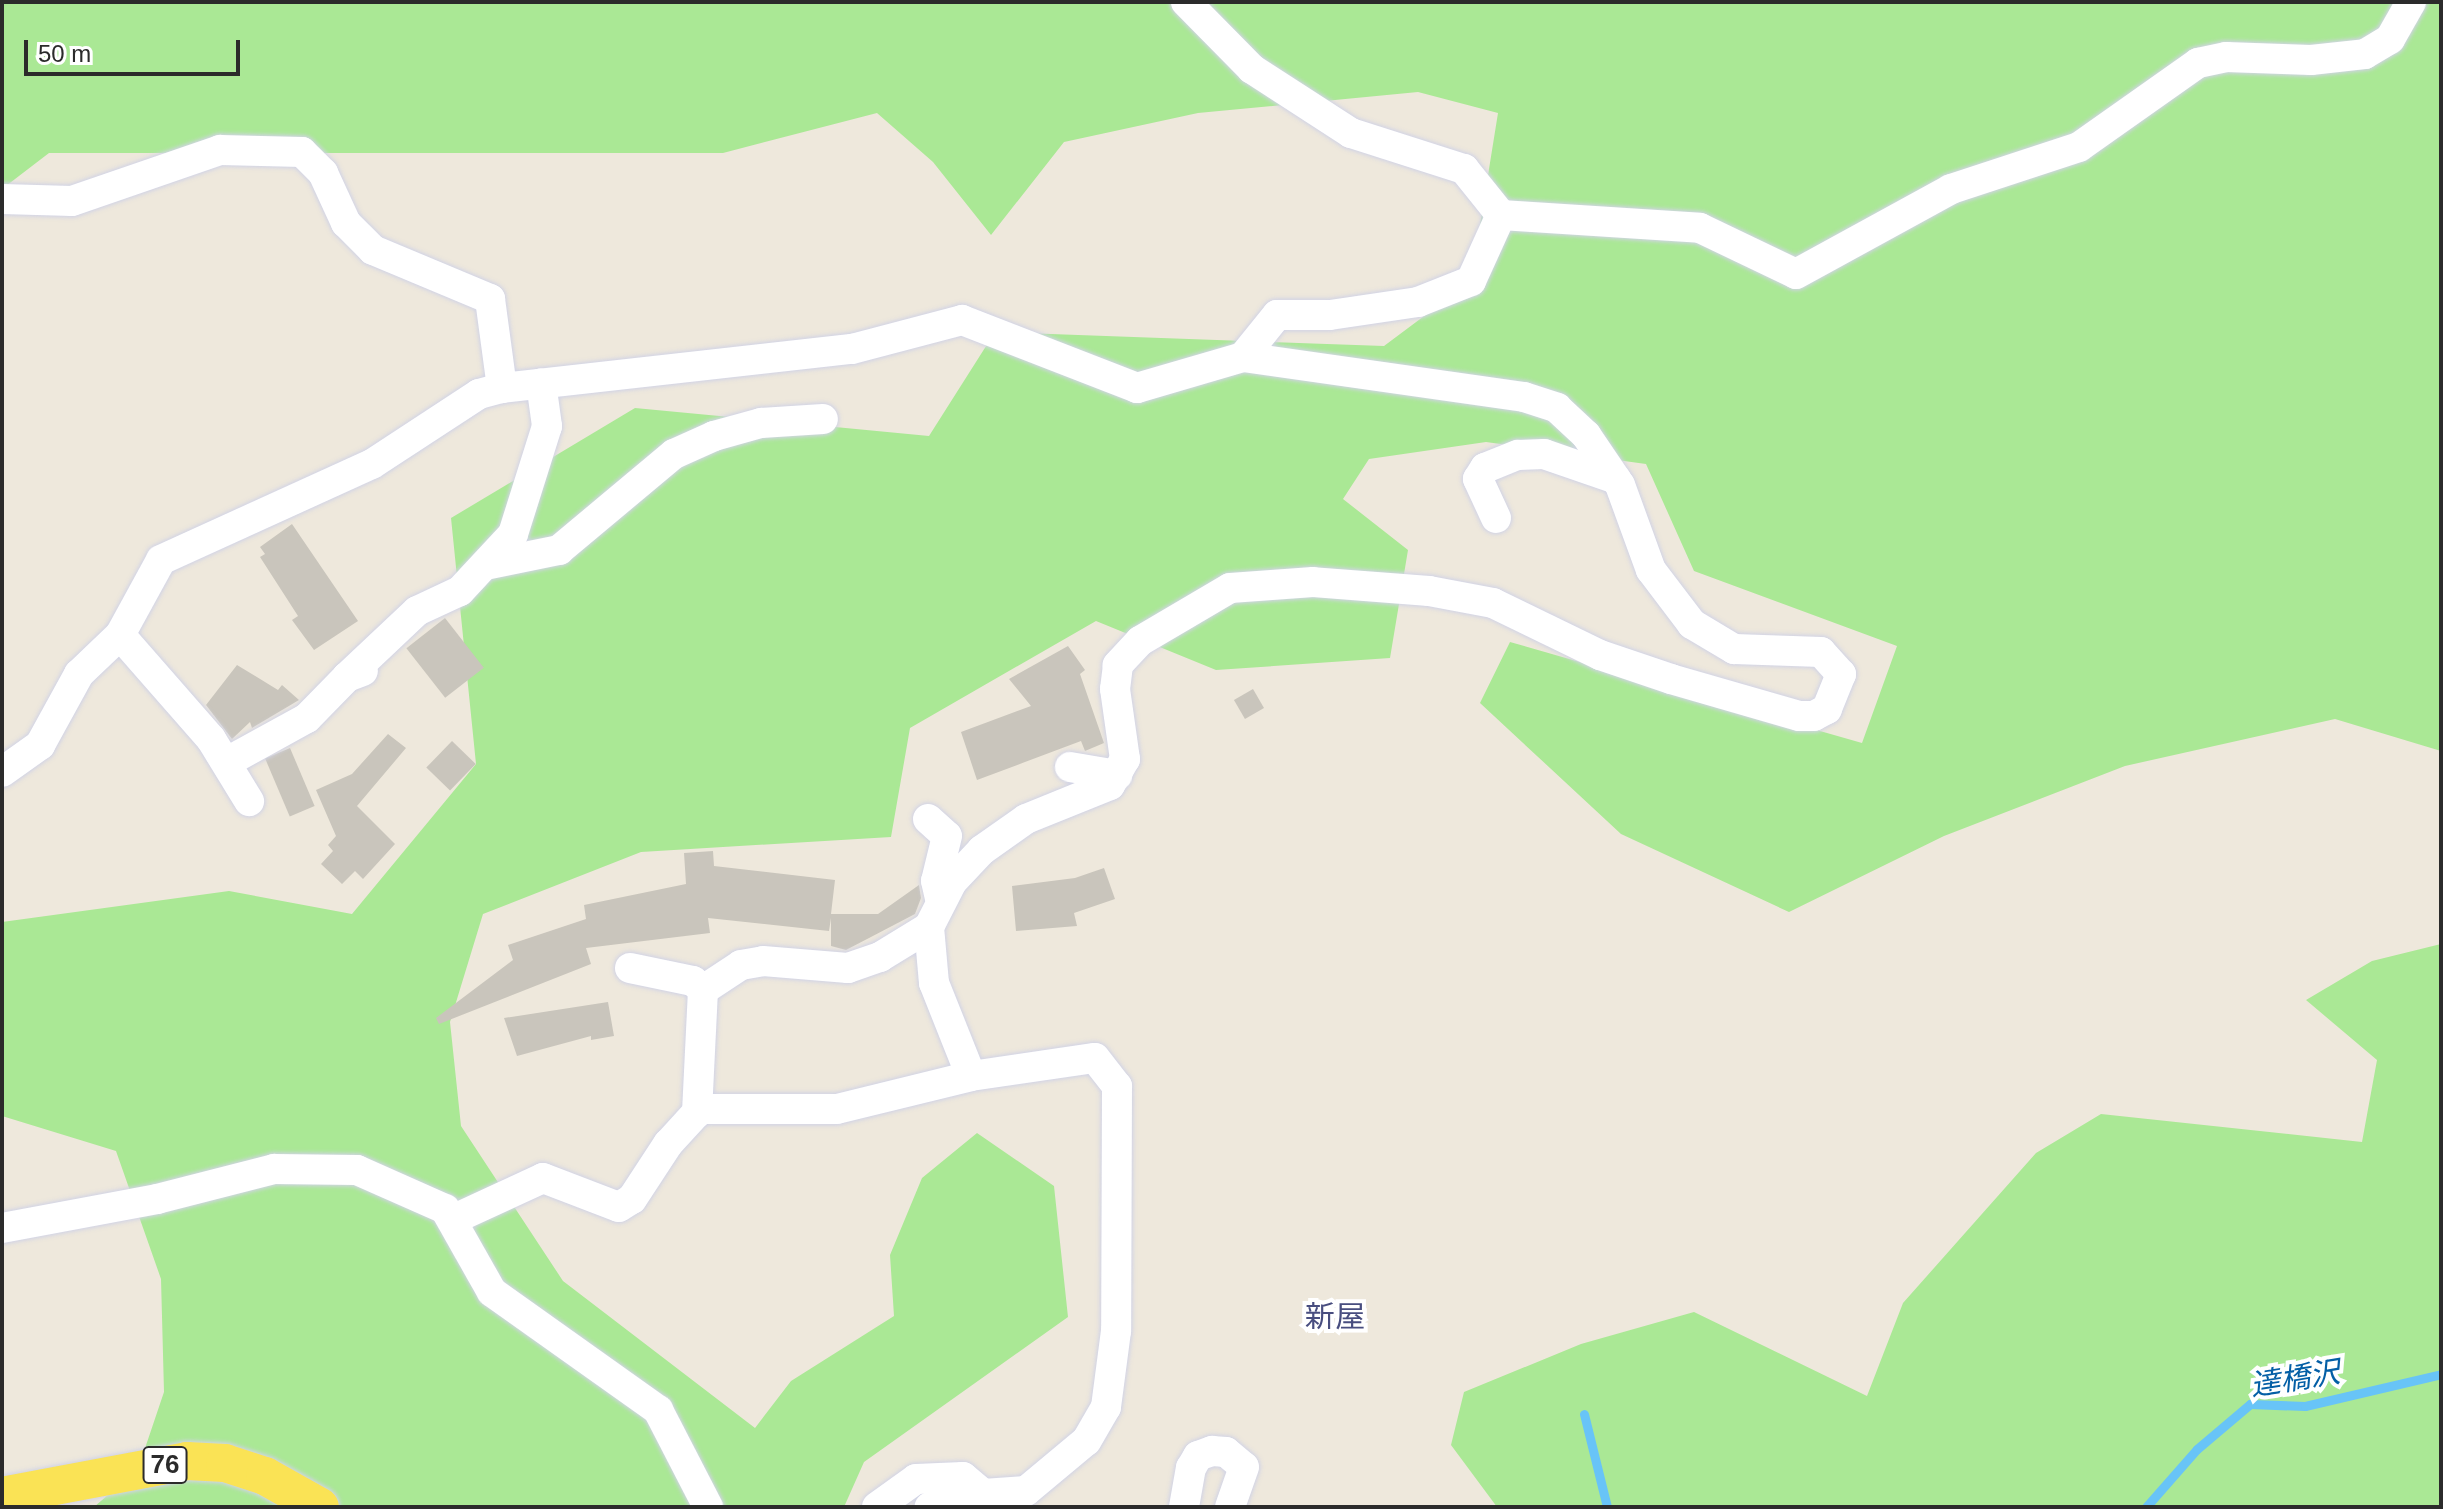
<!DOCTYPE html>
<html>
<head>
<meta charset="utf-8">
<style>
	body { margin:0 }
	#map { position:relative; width:2443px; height:1509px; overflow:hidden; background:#eee8dc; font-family:Helvetica,"Noto Sans JP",sans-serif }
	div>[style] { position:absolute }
	.green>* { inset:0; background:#aae895 }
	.stream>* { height:9px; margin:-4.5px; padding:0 4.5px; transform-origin:4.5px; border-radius:4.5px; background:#68c4f7 }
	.building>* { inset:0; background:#c9c5bc; transform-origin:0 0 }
	.roads { filter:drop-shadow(0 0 2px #d1d3e5) drop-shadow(0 0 2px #d1d3e5) }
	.minor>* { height:30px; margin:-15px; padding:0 15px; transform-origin:15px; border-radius:15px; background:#fff }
	.major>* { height:38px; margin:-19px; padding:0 19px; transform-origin:19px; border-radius:19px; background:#fae355 }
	span { translate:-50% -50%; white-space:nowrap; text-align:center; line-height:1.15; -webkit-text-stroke:8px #fff; paint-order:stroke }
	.shield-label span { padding:2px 6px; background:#fff; border:2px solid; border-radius:6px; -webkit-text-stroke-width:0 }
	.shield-label { font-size:26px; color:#2b2b2b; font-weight:700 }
	.neighbourhood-label { font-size:30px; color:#484d7f }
	.water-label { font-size:30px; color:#045fa6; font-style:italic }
	.frame { position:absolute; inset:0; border:4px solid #2b2b2b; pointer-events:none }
	.scale { position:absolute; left:24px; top:40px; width:216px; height:36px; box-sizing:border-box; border:4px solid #2b2b2b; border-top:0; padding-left:10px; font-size:24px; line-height:28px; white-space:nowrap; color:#2b2b2b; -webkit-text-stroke:6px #fff; paint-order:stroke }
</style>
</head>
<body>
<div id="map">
	<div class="green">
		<div style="clip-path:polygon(2px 2px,2441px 2px,2441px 751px,2335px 719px,2125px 766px,1944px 836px,1789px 912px,1621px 834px,1480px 703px,1510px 642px,1862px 743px,1897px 646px,1694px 571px,1646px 464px,1486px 442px,1369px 459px,1343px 499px,1408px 550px,1390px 658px,1216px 670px,1096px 621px,910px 728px,891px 837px,641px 852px,483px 914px,450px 1022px,461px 1126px,563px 1281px,755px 1428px,791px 1381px,894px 1316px,890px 1255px,922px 1178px,977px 1133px,1054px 1186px,1068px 1317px,864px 1462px,844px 1507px,94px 1507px,138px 1469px,164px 1392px,161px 1279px,116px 1151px,2px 1116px,2px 922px,229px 891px,352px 914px,476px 764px,451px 518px,635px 408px,929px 436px,995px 332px,1384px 346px,1471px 281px,1498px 113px,1418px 92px,1198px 113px,1064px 142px,991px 235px,933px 162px,877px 113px,723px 153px,49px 153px,2px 189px)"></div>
		<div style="clip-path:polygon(2441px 944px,2441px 1507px,1497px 1507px,1451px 1445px,1464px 1392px,1581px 1344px,1694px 1312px,1867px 1396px,1903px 1303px,2036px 1153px,2101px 1114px,2362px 1142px,2377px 1060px,2306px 1000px,2372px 961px)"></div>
	</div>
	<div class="stream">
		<div style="left:1584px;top:1414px;width:96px;rotate:76.1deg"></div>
		<div style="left:2146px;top:1507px;width:77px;rotate:-48.7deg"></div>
		<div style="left:2197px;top:1449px;width:70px;rotate:-40.3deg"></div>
		<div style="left:2250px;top:1404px;width:55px;rotate:2.1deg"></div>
		<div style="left:2305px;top:1406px;width:140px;rotate:-13.2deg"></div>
	</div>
	<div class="building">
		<div style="clip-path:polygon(292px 524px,358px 621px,314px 650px,292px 620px,298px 616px,260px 557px,265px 554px,260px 547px)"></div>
		<div style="left:445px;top:618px;width:63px;height:49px;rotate:52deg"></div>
		<div style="clip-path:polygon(1068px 646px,1085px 670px,1080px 674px,1104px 743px,1085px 751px,1081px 741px,977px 780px,961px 732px,1031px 706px,1009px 679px)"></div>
		<div style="clip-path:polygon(237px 665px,278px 690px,282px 685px,299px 700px,252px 728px,250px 722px,232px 739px,206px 705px)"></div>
		<div style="left:1253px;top:689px;width:22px;height:22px;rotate:60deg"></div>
		<div style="clip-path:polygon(388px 734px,406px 748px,357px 806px,395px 844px,363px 879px,355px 871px,342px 884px,321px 864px,333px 851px,328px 845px,336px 836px,316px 790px,352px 774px)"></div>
		<div style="left:452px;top:741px;width:33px;height:37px;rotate:44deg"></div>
		<div style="left:290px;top:748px;width:63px;height:27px;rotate:67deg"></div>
		<div style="clip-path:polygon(713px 851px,714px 866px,835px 880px,831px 914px,878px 914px,919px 885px,921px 898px,915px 914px,846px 950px,831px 946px,831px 918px,829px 931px,708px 918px,710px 933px,586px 948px,591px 964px,439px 1024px,436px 1018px,513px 960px,508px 945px,586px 919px,584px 905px,686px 884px,684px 853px)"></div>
		<div style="clip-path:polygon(1104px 868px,1115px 899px,1074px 913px,1077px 926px,1016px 931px,1012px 886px,1075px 878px)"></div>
		<div style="clip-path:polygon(608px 1002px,614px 1036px,591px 1040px,591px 1036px,517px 1056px,504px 1018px)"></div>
	</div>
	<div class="roads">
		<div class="minor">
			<div style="left:1186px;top:2px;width:94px;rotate:45.4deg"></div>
			<div style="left:1252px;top:69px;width:118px;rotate:32.9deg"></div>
			<div style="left:1351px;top:133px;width:119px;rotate:17.7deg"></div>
			<div style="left:1464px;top:169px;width:59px;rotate:51.2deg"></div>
			<div style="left:2px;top:199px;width:70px;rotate:1.6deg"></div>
			<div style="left:72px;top:201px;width:157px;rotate:-19deg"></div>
			<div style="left:220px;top:150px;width:82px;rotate:1.4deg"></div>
			<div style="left:302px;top:152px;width:30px;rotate:45deg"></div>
			<div style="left:323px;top:173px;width:55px;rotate:65.3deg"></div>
			<div style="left:346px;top:223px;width:38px;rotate:45deg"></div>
			<div style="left:373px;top:250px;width:127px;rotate:22.7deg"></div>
			<div style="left:490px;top:299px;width:90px;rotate:82.3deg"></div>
			<div style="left:1501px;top:215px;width:199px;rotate:3.7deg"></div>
			<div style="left:1700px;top:228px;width:106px;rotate:25.6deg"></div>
			<div style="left:1796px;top:274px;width:177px;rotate:-28.7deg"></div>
			<div style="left:1951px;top:189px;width:135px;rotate:-18.2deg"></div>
			<div style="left:2079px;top:147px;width:146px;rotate:-35.2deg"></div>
			<div style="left:2198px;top:63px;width:29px;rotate:-12deg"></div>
			<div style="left:2226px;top:57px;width:85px;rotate:2deg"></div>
			<div style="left:2311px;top:60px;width:54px;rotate:-6.3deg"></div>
			<div style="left:2365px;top:54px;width:29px;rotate:-31deg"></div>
			<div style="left:2390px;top:39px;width:43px;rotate:-60.4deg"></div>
			<div style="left:1243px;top:357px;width:54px;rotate:-51deg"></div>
			<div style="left:1277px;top:315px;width:53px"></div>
			<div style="left:1330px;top:315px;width:89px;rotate:-8.4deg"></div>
			<div style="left:1418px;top:302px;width:57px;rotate:-21.6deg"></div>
			<div style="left:1471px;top:281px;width:72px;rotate:-65.6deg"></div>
			<div style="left:1496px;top:518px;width:43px;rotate:-114.8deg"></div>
			<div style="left:1478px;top:479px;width:13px;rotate:-58deg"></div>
			<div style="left:1485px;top:468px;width:35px;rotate:-22deg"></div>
			<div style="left:1518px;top:455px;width:26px;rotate:-2deg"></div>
			<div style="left:1544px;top:454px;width:76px;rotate:19.1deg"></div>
			<div style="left:485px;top:565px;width:76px;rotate:-11.5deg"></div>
			<div style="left:559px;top:550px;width:150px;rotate:-39.9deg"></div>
			<div style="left:674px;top:454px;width:44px;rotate:-24.2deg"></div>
			<div style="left:714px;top:436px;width:49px;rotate:-15.5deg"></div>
			<div style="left:761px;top:423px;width:62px;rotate:-3.7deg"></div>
			<div style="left:120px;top:635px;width:138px;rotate:48.8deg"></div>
			<div style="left:211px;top:739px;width:73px;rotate:58.5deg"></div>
			<div style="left:347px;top:677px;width:96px;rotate:-43.3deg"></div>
			<div style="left:417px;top:611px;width:47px;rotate:-24.9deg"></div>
			<div style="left:460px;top:591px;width:78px;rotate:-47.1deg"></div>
			<div style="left:513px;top:534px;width:113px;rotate:-72.5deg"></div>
			<div style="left:547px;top:426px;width:43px;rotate:-97.9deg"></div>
			<div style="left:227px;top:762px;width:91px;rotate:-28.8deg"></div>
			<div style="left:307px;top:718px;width:57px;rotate:-45.7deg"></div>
			<div style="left:347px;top:677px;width:17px;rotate:-21deg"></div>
			<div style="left:1070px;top:767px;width:48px;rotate:9.7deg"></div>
			<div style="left:2px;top:772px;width:47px;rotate:-35.4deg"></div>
			<div style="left:40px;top:745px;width:81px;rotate:-61.2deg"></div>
			<div style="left:79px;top:674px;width:57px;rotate:-43.6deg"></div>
			<div style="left:120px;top:635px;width:85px;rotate:-61.3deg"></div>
			<div style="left:161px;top:560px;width:232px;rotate:-24.5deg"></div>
			<div style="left:372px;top:464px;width:128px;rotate:-33.2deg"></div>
			<div style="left:479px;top:394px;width:24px;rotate:-15deg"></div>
			<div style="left:502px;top:388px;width:352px;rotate:-6.4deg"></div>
			<div style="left:852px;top:349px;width:114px;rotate:-14.8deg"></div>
			<div style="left:962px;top:320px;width:188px;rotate:21.2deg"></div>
			<div style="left:1137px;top:388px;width:110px;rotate:-16.3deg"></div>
			<div style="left:1243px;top:357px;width:284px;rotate:8.1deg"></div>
			<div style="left:1524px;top:397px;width:35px;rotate:18deg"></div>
			<div style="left:1557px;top:408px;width:40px;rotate:43deg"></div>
			<div style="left:1586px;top:435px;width:60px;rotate:55.8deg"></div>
			<div style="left:1620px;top:485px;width:90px;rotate:70deg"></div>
			<div style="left:1651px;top:570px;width:68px;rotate:52.8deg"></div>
			<div style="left:1692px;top:624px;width:49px;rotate:30.8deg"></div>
			<div style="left:1734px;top:649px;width:87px;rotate:2deg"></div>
			<div style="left:1821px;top:652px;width:30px;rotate:48deg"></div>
			<div style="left:1841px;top:674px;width:38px;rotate:112deg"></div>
			<div style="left:1827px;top:709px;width:15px;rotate:152deg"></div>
			<div style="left:1814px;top:716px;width:15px;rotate:180deg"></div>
			<div style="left:1799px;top:716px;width:133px;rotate:-163.9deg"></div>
			<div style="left:1671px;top:679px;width:75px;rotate:-161.3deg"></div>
			<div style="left:1600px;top:655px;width:119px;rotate:-154.1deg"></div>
			<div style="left:1493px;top:603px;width:65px;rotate:-169.4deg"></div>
			<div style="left:1429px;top:591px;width:116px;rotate:-175.6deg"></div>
			<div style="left:1313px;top:582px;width:83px;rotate:175.9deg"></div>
			<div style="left:1230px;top:588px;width:104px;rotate:149.5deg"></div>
			<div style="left:1140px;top:641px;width:33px;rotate:133deg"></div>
			<div style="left:1118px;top:665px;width:24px;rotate:97deg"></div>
			<div style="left:1115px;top:689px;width:71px;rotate:81.9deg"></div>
			<div style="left:1125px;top:759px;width:30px;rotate:120deg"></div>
			<div style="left:1110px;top:785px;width:91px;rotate:158deg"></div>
			<div style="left:1026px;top:819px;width:54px;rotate:144.8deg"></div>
			<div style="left:982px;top:850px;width:44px;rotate:133.2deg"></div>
			<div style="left:952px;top:882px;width:51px;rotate:117.1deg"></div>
			<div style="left:929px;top:927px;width:56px;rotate:84.9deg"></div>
			<div style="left:934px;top:983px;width:100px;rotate:68.3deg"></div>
			<div style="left:971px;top:1076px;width:125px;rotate:-8.3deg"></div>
			<div style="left:1095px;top:1058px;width:36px;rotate:52deg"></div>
			<div style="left:1117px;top:1086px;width:245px;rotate:90.2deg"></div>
			<div style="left:1116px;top:1331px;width:77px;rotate:97.5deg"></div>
			<div style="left:1106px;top:1407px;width:39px;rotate:120deg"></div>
			<div style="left:1086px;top:1441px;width:78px;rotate:140.2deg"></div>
			<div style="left:1026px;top:1491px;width:43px;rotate:176deg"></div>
			<div style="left:983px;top:1494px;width:55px;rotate:166.2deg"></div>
			<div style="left:928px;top:819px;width:25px;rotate:42deg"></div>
			<div style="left:947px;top:836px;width:46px;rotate:103.7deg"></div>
			<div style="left:936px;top:881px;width:17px;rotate:77deg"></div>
			<div style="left:630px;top:968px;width:64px;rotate:11.7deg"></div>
			<div style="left:693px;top:981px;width:13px;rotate:42deg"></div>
			<div style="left:703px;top:990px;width:123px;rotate:92.8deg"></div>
			<div style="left:703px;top:990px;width:45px;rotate:-33.3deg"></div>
			<div style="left:741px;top:965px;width:22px;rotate:-10deg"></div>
			<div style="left:763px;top:961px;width:85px;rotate:4.7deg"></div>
			<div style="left:848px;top:968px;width:34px;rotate:-19deg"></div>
			<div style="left:880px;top:957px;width:57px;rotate:-31.5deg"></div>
			<div style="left:452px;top:1220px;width:100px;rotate:-24.8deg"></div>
			<div style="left:543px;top:1178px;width:81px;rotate:20.9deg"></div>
			<div style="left:619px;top:1207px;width:15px;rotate:-32deg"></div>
			<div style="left:632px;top:1199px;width:66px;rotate:-56.8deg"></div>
			<div style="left:668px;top:1144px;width:47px;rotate:-47.6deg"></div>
			<div style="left:700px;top:1109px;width:137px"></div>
			<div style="left:837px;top:1109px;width:138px;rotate:-13.8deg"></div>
			<div style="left:2px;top:1228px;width:158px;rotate:-10.6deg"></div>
			<div style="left:157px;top:1199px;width:121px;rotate:-14.4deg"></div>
			<div style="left:274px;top:1169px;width:83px;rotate:0.7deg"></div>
			<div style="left:357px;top:1170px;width:96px;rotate:23.9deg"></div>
			<div style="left:445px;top:1209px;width:95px;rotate:60.5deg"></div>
			<div style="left:492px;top:1292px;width:204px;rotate:35.4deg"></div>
			<div style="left:658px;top:1410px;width:109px;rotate:62.7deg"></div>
			<div style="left:877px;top:1507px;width:48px;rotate:-35.7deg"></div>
			<div style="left:916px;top:1479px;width:47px;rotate:-2.4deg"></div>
			<div style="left:963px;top:1477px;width:26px;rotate:40deg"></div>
			<div style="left:1184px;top:1507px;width:40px;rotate:-80deg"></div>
			<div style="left:1191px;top:1468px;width:14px;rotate:-60deg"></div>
			<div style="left:1198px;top:1456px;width:15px;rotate:-20deg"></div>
			<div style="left:1212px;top:1451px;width:14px;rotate:4deg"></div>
			<div style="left:1226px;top:1452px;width:23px;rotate:40deg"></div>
			<div style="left:1244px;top:1467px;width:42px;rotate:109.3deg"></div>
		</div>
		<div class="major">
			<div style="left:2px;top:1496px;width:188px;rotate:-10.7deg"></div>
			<div style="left:187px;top:1461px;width:38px;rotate:3deg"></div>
			<div style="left:225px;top:1463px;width:42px;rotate:18deg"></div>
			<div style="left:265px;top:1476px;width:63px;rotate:29.4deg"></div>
		</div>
	</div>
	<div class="shield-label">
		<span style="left:165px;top:1465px">76</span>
	</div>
	<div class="neighbourhood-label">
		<span style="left:1335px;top:1317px">新屋</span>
	</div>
	<div class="water-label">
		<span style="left:2295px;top:1379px;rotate:-9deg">達橋沢</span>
	</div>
	<div class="frame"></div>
	<div class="scale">50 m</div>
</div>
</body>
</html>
